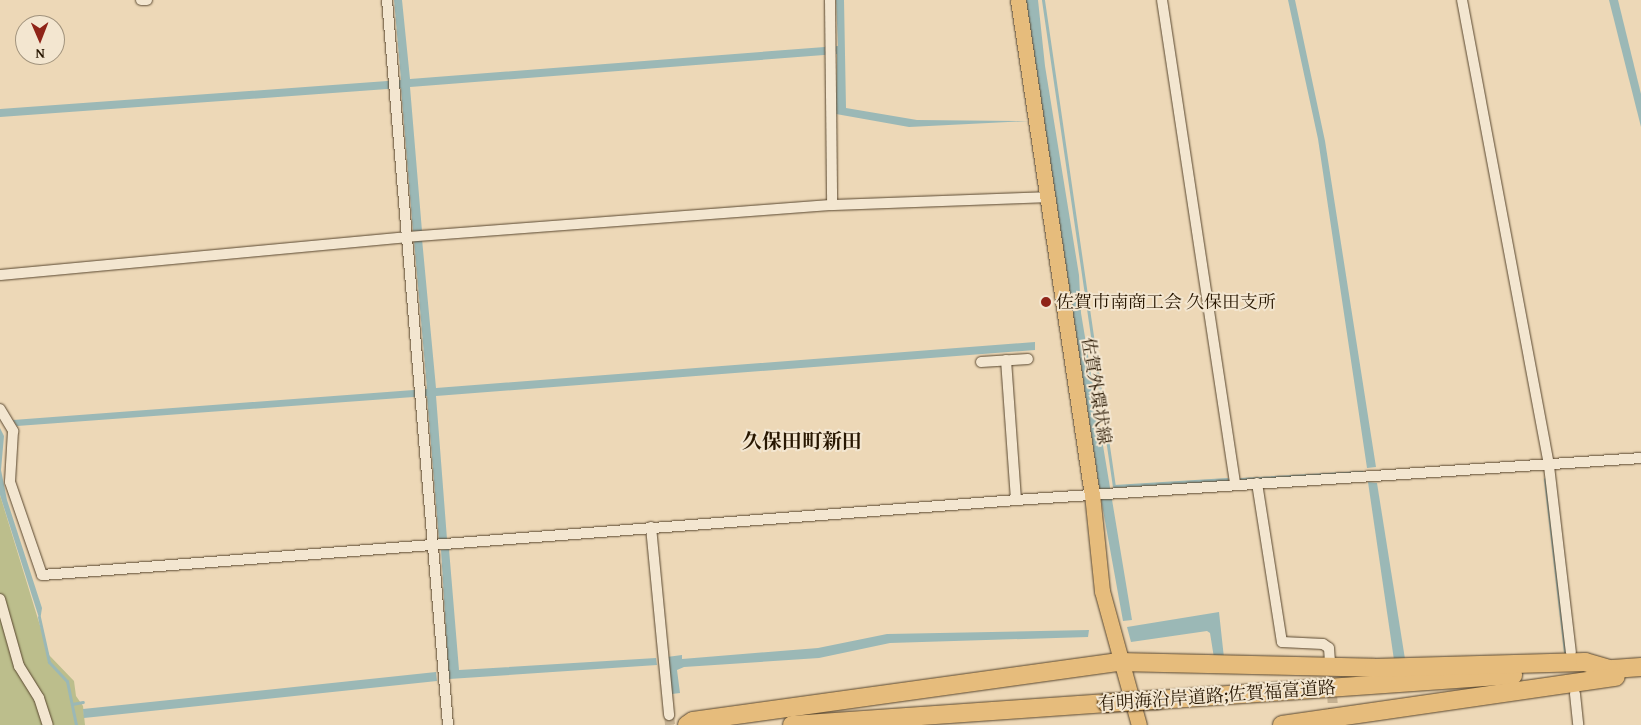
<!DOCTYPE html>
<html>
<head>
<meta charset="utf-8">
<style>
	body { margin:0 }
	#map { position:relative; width:1641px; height:725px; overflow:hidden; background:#edd8b7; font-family:"Gentium Book Plus","Noto Serif JP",serif }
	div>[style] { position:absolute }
	.green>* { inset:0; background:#bcbe8c }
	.water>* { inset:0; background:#9bb8b6; transform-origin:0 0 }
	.stream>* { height:3px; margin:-1.5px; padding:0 1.5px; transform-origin:1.5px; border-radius:1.5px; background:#9bb8b6 }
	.street-tunnel>* { height:10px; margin-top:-5px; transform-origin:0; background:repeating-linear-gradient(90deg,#c5b192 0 10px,transparent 0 15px) }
	.roads { filter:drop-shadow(0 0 1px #58462e) drop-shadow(0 0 1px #58462e) }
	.street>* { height:10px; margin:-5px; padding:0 5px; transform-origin:5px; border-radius:5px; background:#f3e6d0 }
	.primary>* { height:15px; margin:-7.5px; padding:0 7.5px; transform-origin:7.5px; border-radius:7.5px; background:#e6bc7c }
	.highway>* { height:18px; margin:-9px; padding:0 9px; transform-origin:9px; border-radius:9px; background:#e6bc7c }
	.bridges { filter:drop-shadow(0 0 1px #271600) drop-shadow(0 0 1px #271600) }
	.highway-bridge>* { height:18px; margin:-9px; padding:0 9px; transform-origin:9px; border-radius:9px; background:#e6bc7c }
	.dots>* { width:14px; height:14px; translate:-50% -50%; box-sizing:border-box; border:2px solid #f3e6d0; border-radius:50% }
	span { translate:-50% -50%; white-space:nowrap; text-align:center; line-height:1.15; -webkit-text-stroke:4px #f3e6d0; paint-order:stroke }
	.poi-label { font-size:18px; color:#271600 }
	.left { translate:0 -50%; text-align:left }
	.street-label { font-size:18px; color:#271600 }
	.quarter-label { font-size:20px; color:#271600; font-weight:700 }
	.north { position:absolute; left:15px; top:15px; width:50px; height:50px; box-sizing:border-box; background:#f3e6d0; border:1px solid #a1937d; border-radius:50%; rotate:179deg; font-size:14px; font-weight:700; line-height:20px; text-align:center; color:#271600 }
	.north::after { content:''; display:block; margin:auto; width:18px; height:22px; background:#8f2418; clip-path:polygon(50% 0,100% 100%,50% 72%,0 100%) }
</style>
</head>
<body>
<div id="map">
	<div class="green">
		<div style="clip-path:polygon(0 495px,49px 655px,74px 681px,76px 696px,83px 706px,85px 725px,0 725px)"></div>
	</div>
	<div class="water">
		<div style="clip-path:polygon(394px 0,402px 0,410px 79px,838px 46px,836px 0,844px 0,846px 108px,917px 120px,1029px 121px,909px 127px,836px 114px,837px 54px,410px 87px,422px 231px,413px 231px,401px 88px,0 117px,0 109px,401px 80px)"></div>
		<div style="clip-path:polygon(1026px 0,1038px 0,1045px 66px,1079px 275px,1081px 313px,1132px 620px,1123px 621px,1101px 499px)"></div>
		<div style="clip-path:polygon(1288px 0,1295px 0,1325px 141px,1376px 467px,1367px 468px,1318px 139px)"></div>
		<div style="clip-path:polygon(1609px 0,1618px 0,1641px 94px,1641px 127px)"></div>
		<div style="clip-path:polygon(422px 239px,436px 388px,1035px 342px,1035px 350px,436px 396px,447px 539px,439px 540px,427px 396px,17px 426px,13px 420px,427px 389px,414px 240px)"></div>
		<div style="clip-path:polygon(0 428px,4px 436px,1px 470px,7px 500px,42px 608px,40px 621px,0 495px)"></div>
		<div style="clip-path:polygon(1368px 482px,1377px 483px,1405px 659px,1394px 660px)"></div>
		<div style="clip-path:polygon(449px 549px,459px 670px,656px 658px,657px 665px,449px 679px,441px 550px)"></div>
		<div style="clip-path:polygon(1219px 612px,1224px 658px,1214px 658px,1210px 633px,1207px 631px,1131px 642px,1127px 627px)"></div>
		<div style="clip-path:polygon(1089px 630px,1088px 637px,890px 643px,819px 658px,684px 667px,677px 670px,680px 693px,672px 694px,667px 657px,682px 655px,682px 659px,818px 648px,887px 634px)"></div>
		<div style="left:436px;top:672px;width:9px;height:355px;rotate:84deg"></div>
	</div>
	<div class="stream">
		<div style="left:1043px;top:0;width:491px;rotate:81.7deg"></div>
		<div style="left:1114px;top:486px;width:113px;rotate:-3.5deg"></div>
		<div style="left:1240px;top:479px;width:122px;rotate:-3.3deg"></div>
		<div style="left:1545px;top:479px;width:174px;rotate:83.4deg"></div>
		<div style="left:39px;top:617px;width:46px;rotate:77.5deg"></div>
		<div style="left:49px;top:662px;width:26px;rotate:47deg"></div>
		<div style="left:67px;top:681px;width:45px;rotate:78.4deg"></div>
		<div style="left:72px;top:704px;width:11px;rotate:-10deg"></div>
	</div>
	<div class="street-tunnel">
		<div style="left:1330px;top:663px;width:60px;rotate:86.2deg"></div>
		<div style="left:669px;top:715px;width:10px;rotate:84deg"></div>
	</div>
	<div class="roads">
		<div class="street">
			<div style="left:141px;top:0;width:6px"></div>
			<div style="left:387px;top:0;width:728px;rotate:85.19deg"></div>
			<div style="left:830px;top:0;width:205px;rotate:89.4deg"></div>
			<div style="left:1162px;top:0;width:489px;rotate:81.4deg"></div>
			<div style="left:1462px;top:0;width:474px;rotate:79.4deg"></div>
			<div style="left:1549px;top:466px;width:187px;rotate:83.3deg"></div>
			<div style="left:0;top:275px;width:408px;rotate:-5.3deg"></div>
			<div style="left:406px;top:237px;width:427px;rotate:-4.3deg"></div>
			<div style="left:832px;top:205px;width:214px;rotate:-2.1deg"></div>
			<div style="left:1006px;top:360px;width:140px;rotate:85.9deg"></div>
			<div style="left:981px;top:362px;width:47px;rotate:-3.7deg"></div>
			<div style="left:0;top:409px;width:26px;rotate:59deg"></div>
			<div style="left:13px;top:431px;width:51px;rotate:93.4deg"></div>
			<div style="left:10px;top:482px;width:98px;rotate:71deg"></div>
			<div style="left:42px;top:575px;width:977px;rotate:-4.4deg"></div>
			<div style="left:1016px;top:500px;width:626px;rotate:-3.84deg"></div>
			<div style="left:1257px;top:483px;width:161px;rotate:81.1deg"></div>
			<div style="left:1282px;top:642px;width:41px;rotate:2.8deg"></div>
			<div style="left:1323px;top:644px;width:7px;rotate:34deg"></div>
			<div style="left:1329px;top:648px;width:15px;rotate:86deg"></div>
			<div style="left:651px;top:527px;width:189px;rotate:84.5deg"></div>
			<div style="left:0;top:599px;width:70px;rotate:74.2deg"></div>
			<div style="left:19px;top:666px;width:38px;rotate:58deg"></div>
			<div style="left:39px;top:698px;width:28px;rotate:72deg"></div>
			<div style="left:1575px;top:694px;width:31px;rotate:84deg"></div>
		</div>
		<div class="primary">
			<div style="left:1018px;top:0;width:500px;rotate:81.5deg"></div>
			<div style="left:1092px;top:494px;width:98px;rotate:84.1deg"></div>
			<div style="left:1102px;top:591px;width:139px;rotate:74.6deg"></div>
		</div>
		<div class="highway">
			<div style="left:1599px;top:670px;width:42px;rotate:-4.1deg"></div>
			<div style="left:1157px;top:700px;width:357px;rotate:-4deg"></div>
			<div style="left:687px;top:725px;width:7px;rotate:-34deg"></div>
			<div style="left:693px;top:721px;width:430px;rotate:-7.9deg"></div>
			<div style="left:1119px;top:662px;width:255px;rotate:1.3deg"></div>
			<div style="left:1374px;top:668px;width:211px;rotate:-1.6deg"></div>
			<div style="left:1585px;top:662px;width:25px;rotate:16deg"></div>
			<div style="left:792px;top:725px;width:316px;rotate:-4deg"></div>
			<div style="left:1282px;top:725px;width:337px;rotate:-8.2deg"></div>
		</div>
	</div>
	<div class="bridges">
		<div class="highway-bridge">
			<div style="left:1107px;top:703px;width:50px;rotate:-3.4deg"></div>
		</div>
	</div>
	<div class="dots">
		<div style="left:1046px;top:302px;background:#8f2418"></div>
	</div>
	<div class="poi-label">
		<span class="left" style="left:1056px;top:302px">佐賀市南商工会 久保田支所</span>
	</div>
	<div class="street-label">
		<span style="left:1096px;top:391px;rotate:81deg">佐賀外環状線</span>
		<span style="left:1217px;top:696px;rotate:-4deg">有明海沿岸道路;佐賀福富道路</span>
	</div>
	<div class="quarter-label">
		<span style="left:802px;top:440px">久保田町新田</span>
	</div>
	<div class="north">N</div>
</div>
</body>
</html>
